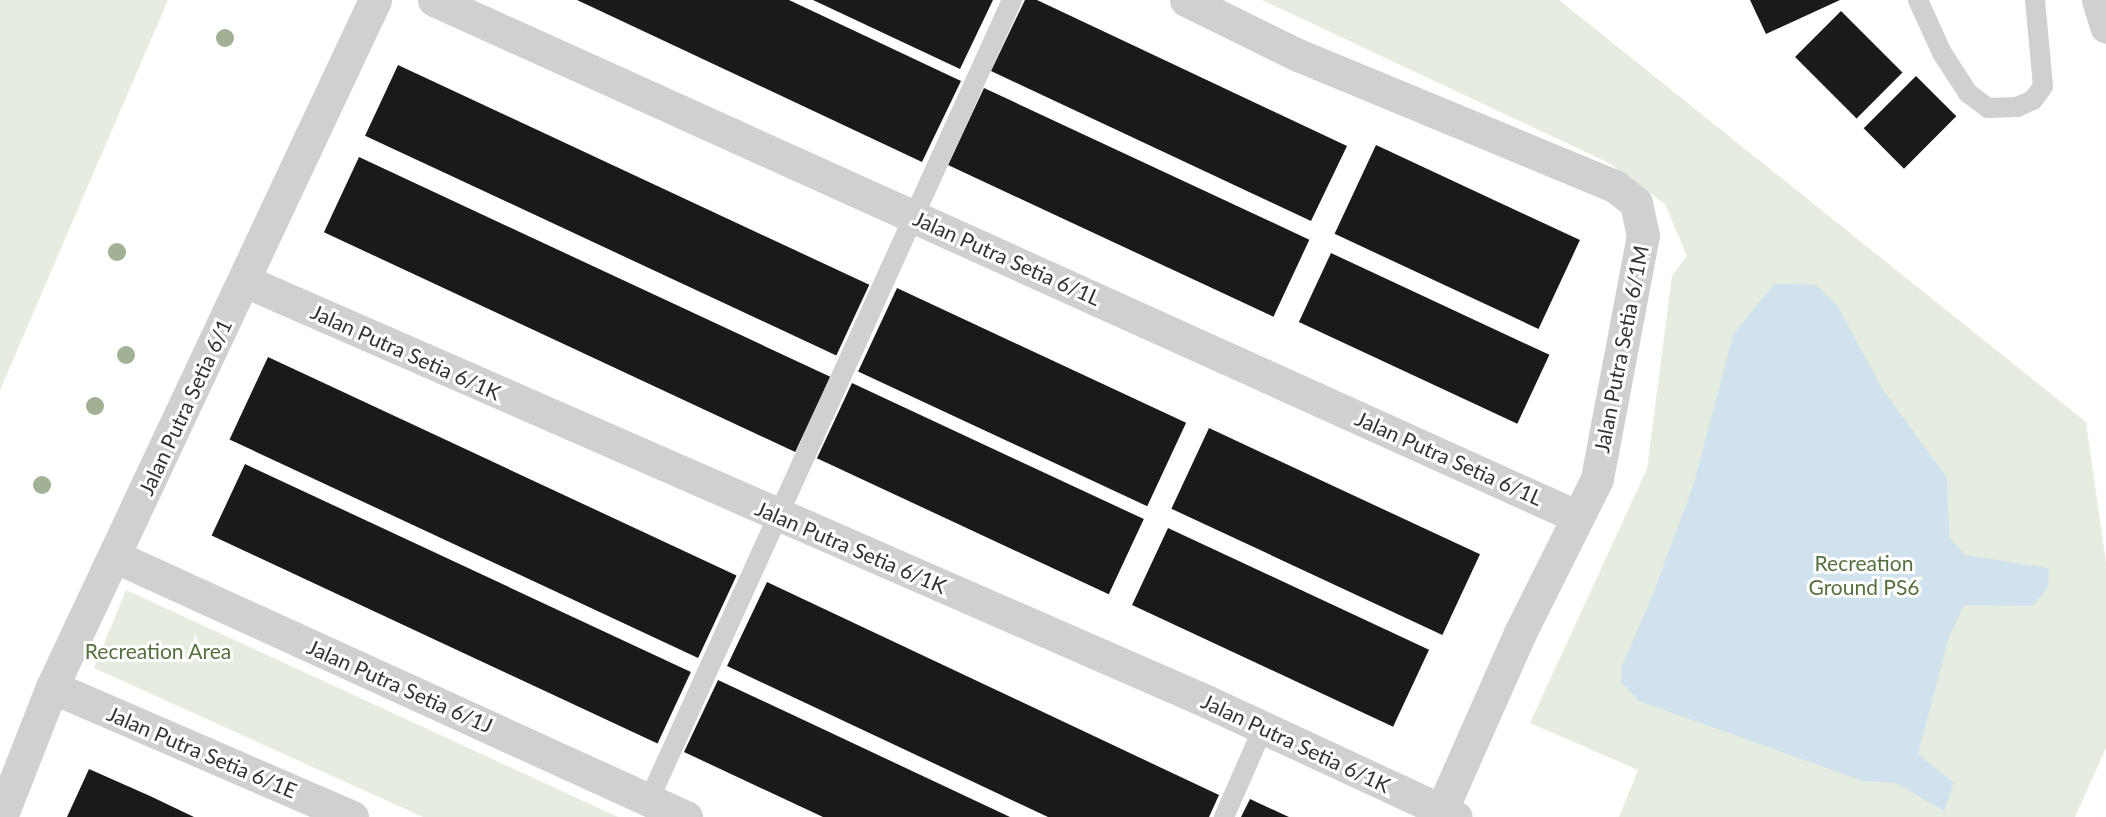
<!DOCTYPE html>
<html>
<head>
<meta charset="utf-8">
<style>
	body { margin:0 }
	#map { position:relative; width:2106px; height:817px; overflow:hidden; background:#fff; font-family:Lato,sans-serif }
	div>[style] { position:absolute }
	.green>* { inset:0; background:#e6ecdf }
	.water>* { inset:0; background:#cfe2ee }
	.building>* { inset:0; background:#1a1a1a; transform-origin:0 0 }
	.service>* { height:20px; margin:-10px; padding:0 10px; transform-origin:10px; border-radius:10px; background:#d0d0d0 }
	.minor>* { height:33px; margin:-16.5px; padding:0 16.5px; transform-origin:16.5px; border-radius:16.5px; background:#d0d0d0 }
	.tertiary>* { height:33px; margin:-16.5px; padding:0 16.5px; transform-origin:16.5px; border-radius:16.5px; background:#d0d0d0 }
	.trees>* { width:18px; height:18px; margin:-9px; border-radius:50%; background:#a2b095 }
	span { translate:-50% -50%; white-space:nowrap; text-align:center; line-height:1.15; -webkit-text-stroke:6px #fff; paint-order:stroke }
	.street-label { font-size:21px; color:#333 }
	.park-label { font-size:21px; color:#56703f }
</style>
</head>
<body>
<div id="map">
	<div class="green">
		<div style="clip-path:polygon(0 0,168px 0,0 390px)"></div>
		<div style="clip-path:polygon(1262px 0,1559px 0,2086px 422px,2106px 562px,2106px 748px,2075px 817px,1619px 817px,1638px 770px,1530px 723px,1647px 469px,1672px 276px,1687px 256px,1665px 204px,1609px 163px)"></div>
		<div style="clip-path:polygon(126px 590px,618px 817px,619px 817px,423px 817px,94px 668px)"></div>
	</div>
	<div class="water">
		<div style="clip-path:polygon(1774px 284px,1816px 285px,1837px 305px,1883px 390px,1947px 478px,1949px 537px,1965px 555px,2049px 568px,2048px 587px,2033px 606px,1964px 605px,1949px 637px,1918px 754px,1954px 783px,1944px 811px,1896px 783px,1863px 781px,1639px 701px,1621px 682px,1622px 666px,1653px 594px,1694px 483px,1733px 335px)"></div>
	</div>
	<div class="building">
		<div style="clip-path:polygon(577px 0,789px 0,961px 81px,922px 162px)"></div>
		<div style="clip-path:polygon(813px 0,993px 0,960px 69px)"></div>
		<div style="clip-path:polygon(1025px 0,1037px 0,1347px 146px,1311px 221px,991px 71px)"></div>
		<div style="clip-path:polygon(1750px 0,1840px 0,1766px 34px)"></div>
		<div style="left:1841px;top:11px;width:87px;height:65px;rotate:45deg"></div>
		<div style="left:398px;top:65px;width:520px;height:78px;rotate:25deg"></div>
		<div style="left:1916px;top:76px;width:57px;height:74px;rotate:45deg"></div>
		<div style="left:984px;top:88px;width:359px;height:85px;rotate:25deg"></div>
		<div style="left:1376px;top:145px;width:225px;height:98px;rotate:25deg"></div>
		<div style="left:359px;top:157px;width:520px;height:83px;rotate:25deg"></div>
		<div style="left:1331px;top:253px;width:241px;height:76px;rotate:25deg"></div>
		<div style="left:897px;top:288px;width:319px;height:92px;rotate:25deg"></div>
		<div style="left:268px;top:357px;width:517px;height:91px;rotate:25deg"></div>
		<div style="left:852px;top:383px;width:322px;height:83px;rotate:25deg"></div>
		<div style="left:1209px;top:428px;width:299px;height:89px;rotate:25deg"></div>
		<div style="left:245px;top:464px;width:492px;height:79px;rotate:25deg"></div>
		<div style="left:1168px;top:528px;width:288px;height:85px;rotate:25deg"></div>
		<div style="clip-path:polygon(767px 582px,1219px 795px,1209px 817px,1048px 817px,727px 666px)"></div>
		<div style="clip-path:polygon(718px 680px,793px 715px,1010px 817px,823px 817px,684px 752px)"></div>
		<div style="clip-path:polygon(89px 769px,150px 796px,194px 817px,67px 817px)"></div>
		<div style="clip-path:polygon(1250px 799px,1289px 817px,1241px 817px)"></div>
	</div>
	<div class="service">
		<div style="left:1918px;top:0;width:58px;rotate:65.6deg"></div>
		<div style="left:1942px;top:53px;width:48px;rotate:57deg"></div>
		<div style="left:1968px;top:93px;width:25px;rotate:37deg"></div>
		<div style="left:1988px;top:108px;width:29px;rotate:-2deg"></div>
		<div style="left:2017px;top:107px;width:17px;rotate:-24deg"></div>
		<div style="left:2033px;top:100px;width:17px;rotate:-54deg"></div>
		<div style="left:2043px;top:86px;width:86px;rotate:-95.3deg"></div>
		<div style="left:649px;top:800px;width:879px;rotate:-65.59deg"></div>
		<div style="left:1224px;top:817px;width:97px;rotate:-66.3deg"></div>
	</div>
	<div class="minor">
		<div style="left:434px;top:0;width:1255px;rotate:24.32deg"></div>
		<div style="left:1186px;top:0;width:125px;rotate:26.2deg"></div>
		<div style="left:1298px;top:55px;width:343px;rotate:22.5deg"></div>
		<div style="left:1615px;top:186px;width:27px;rotate:39deg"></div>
		<div style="left:1636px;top:203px;width:33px;rotate:78deg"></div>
		<div style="left:1643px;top:235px;width:248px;rotate:100.7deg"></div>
		<div style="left:1597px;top:479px;width:172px;rotate:116.6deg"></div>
		<div style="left:1520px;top:633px;width:195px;rotate:113.9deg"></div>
		<div style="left:245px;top:281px;width:1051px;rotate:23.61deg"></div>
		<div style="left:1208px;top:702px;width:273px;rotate:24.9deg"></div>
		<div style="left:114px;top:556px;width:629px;rotate:24.53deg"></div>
		<div style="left:52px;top:687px;width:327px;rotate:23.4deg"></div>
		<div style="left:1px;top:817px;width:140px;rotate:-68.6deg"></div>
		<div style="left:52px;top:687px;width:759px;rotate:-64.82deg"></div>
	</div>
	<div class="tertiary">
		<div style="left:2098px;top:0;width:28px;rotate:73deg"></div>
	</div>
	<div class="trees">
		<div style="left:225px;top:38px"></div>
		<div style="left:117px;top:252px"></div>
		<div style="left:126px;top:355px"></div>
		<div style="left:95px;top:406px"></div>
		<div style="left:42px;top:485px"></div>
	</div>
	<div class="street-label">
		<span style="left:1007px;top:258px;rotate:24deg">Jalan Putra Setia 6/1L</span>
		<span style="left:1621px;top:349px;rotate:-79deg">Jalan Putra Setia 6/1M</span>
		<span style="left:406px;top:352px;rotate:24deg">Jalan Putra Setia 6/1K</span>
		<span style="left:185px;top:407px;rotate:-65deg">Jalan Putra Setia 6/1</span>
		<span style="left:1449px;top:458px;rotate:24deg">Jalan Putra Setia 6/1L</span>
		<span style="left:851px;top:547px;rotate:23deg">Jalan Putra Setia 6/1K</span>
		<span style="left:400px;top:686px;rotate:24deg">Jalan Putra Setia 6/1J</span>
		<span style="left:1296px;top:743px;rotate:25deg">Jalan Putra Setia 6/1K</span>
		<span style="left:202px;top:752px;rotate:23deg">Jalan Putra Setia 6/1E</span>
	</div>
	<div class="park-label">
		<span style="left:1864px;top:575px">Recreation<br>Ground PS6</span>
		<span style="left:158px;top:651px">Recreation Area</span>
	</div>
</div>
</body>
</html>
